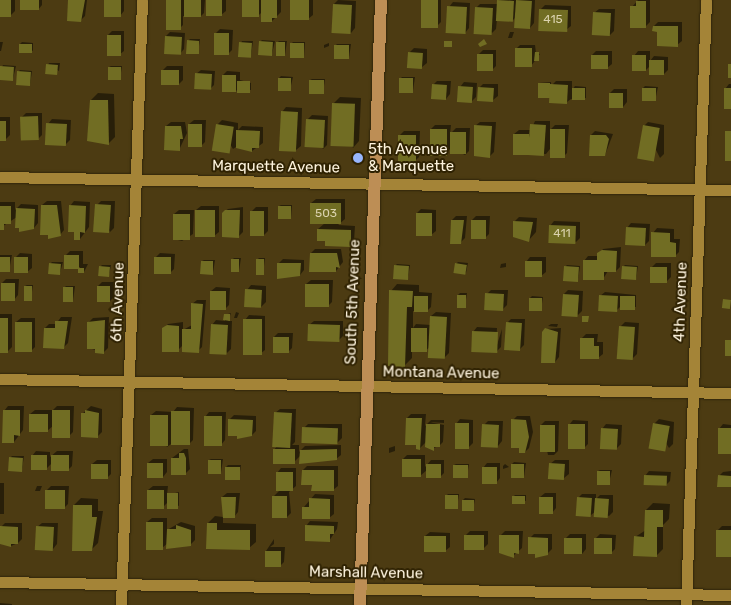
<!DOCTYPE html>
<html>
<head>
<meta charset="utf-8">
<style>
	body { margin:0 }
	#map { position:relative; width:731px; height:605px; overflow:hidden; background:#4c3b12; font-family:Rubik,sans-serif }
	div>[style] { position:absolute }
	.shadow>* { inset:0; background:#0007; transform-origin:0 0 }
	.building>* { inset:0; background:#716d23; transform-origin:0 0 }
	.roads { filter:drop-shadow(0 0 1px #2d230a) drop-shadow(0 0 1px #2d230a) }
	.street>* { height:11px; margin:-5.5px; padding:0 5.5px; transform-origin:5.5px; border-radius:5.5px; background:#a48437 }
	.secondary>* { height:12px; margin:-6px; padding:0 6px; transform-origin:6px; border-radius:6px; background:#bd8e55 }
	.dots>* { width:14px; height:14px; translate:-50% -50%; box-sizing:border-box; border:2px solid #2f2202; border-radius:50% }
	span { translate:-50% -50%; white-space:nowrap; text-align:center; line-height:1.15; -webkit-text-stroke:4px #2f2202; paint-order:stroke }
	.number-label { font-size:12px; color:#dad2ae }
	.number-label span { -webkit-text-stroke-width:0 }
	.poi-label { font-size:15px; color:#fdf3dd }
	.left { translate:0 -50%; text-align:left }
	.street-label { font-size:15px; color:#fdf3dd }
</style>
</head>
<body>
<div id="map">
	<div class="shadow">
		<div style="clip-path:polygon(0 0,15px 0,15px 11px,10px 16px,0 16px)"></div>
		<div style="clip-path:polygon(21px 0,42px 0,42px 5px,38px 10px)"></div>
		<div style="clip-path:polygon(70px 0,87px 0,85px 16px,81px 20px)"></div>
		<div style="clip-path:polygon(105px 0,124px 0,124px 11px,120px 16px)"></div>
		<div style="clip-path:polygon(168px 0,205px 0,204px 13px,200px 17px,183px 16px,183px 25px,179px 29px)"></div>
		<div style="clip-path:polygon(207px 0,226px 0,226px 11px,221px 15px)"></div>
		<div style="clip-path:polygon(243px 0,281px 0,281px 12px,272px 21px,262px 12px,258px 16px)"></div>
		<div style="clip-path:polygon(292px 0,313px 0,313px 15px,308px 19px)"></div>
		<div style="clip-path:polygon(338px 0,356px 1px,355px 28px,351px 33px,334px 4px)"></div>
		<div style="clip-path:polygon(422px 0,441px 0,441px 22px,436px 27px)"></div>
		<div style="clip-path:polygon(499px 0,535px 0,534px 23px,530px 28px,517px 16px,513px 20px,497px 19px,496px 29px,492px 33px,476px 8px,480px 4px,498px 4px)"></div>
		<div style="clip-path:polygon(638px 0,650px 0,650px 22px,646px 26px,632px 7px)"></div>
		<div style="clip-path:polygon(453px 2px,470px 3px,469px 28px,465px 33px,449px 7px)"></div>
		<div style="clip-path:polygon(545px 5px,571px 6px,571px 26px,566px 30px,540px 10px)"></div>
		<div style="clip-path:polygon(599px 9px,615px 9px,614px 31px,610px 35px,594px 13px)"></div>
		<div style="clip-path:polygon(658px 22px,682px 22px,682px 41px,677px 45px,654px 26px)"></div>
		<div style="clip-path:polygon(220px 29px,233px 30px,232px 50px,228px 54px,216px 33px)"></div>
		<div style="clip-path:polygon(112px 31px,124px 31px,124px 51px,119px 55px,108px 35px)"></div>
		<div style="clip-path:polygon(170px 32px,185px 33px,184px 49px,180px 54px,166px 36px)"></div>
		<div style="clip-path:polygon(514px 32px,512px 38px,508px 38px,510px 32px)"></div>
		<div style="clip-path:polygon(190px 39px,200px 39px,198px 53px,188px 41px)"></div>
		<div style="clip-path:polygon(262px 40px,275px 41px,272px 54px,260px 42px)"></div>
		<div style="clip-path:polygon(242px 41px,253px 41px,251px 56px,241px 43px)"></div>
		<div style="clip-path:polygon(279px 41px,287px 41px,285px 55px,277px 43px)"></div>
		<div style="clip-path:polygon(0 42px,3px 42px,1px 51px,0 51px)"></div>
		<div style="clip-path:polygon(22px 42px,33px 43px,33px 51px,20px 44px)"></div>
		<div style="clip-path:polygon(293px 42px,305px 42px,304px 57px,291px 44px)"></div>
		<div style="clip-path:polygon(329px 43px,329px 46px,324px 48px,324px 45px)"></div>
		<div style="clip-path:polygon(337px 44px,351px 44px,349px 58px,335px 46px)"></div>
		<div style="clip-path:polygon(520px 45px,535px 45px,536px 53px,540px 54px,531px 66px,516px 49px)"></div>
		<div style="clip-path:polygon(414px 48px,427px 49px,427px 63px,422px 67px,409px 53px)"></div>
		<div style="clip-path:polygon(483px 50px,496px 50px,496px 66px,492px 70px,479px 54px)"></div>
		<div style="clip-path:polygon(596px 51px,612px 51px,612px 64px,607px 68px,592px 55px)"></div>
		<div style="clip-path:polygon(638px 51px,650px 51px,650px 61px,654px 56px,668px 57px,668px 70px,664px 74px,650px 66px,646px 70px,634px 56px)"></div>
		<div style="clip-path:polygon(49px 63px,60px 63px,59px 71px,48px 65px)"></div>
		<div style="clip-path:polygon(3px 65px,16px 66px,13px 79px,2px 67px)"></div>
		<div style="clip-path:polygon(111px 66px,122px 66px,120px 79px,109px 67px)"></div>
		<div style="clip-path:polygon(167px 66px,183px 66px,183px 80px,179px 84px,162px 71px)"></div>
		<div style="clip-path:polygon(20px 70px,32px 71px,30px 85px,18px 72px)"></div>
		<div style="clip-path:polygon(201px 70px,215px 71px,214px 85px,210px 89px,196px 74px)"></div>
		<div style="clip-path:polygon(227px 71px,240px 72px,240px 80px,251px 80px,240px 80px,251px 83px,251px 90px,238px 89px,235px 92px,223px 75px)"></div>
		<div style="clip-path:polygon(281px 76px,293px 77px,290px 90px,279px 78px)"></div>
		<div style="clip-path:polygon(402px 77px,415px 77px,413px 91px,400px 79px)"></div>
		<div style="clip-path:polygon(312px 79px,325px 79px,323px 93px,310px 80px)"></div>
		<div style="clip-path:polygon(437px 81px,451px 81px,450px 94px,446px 99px,433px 85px)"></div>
		<div style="clip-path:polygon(556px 81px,572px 81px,572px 90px,575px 86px,586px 87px,586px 98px,571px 99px,567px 102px,551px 94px,549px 97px,539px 83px,551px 82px,551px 86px)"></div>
		<div style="clip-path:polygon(464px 82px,477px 83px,476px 97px,472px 101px,460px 87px)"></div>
		<div style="clip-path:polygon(483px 84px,498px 84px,498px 96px,493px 100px,479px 88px)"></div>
		<div style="clip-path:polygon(729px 84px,731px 84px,731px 108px,725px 89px)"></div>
		<div style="clip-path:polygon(645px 86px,658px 87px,655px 101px,643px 88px)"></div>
		<div style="clip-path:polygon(614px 89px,627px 89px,627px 102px,623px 107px,610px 93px)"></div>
		<div style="clip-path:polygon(98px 93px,114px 94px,115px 137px,108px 144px,91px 100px)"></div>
		<div style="clip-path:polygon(340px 97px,361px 98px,359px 141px,353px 148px,333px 104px)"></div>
		<div style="clip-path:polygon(286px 107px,302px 108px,301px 146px,296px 150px,282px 112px)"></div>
		<div style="clip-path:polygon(26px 113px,42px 113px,42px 135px,38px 139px,22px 117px)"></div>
		<div style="clip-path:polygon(312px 115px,328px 116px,327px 145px,323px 149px,307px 120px)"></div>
		<div style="clip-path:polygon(0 117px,10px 117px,10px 135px,6px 139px,0 139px)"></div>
		<div style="clip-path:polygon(52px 119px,71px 120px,70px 140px,66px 144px,48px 124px)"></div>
		<div style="clip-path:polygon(194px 120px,206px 120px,205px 142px,201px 146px,189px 124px)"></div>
		<div style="clip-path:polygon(222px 120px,238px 123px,238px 130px,242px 126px,263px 127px,263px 143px,252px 151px,236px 147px,233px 149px,218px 124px)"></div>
		<div style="clip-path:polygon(535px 121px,550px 121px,550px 130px,555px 125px,569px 125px,567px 153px,563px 157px,550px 149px,546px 154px,515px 153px,514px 134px,519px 130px,531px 130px)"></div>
		<div style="clip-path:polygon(171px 122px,185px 122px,187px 133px,179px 150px,166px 126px)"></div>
		<div style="clip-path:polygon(480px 122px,496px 122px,494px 152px,490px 156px,475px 126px)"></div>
		<div style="clip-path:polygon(648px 122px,664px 125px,664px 154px,660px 158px,644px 126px)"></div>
		<div style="clip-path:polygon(435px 125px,451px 125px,450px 134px,456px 128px,470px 128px,469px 151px,465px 155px,451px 148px,444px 155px,431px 129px)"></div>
		<div style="clip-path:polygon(404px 131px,420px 131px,419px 157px,415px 161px,400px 135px)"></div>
		<div style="clip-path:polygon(595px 131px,613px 134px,605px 155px,591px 135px)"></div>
		<div style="clip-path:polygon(316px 199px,345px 199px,345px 219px,338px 225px,355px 226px,354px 241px,350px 245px,327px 240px,318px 229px,325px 223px,311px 203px)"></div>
		<div style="clip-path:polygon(47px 201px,61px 201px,64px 230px,60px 235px,42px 205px)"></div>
		<div style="clip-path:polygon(74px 201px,90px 202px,89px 227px,80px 239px,70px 206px)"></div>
		<div style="clip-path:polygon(101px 201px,115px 201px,114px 228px,110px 232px,97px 205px)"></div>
		<div style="clip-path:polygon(0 202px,15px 202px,15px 210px,21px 204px,38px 205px,38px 223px,34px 228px,17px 217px,0 228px)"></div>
		<div style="clip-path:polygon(281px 205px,292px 205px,291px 218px,279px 206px)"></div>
		<div style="clip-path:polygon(201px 206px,219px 206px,219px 232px,214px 236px,196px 210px)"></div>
		<div style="clip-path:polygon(243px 207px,243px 232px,239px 236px,223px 213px,228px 209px)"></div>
		<div style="clip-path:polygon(256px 207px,268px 207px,268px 231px,264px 235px,252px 211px)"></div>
		<div style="clip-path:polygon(421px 209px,436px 210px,436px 231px,431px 235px,417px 213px)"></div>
		<div style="clip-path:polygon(179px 210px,194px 210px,193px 234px,182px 241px,174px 239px,174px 214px)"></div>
		<div style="clip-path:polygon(456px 216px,467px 216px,465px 238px,460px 243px,452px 220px)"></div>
		<div style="clip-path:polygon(476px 216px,490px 216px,489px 234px,485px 238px,472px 220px)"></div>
		<div style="clip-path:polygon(519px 217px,537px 218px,536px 232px,529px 240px,514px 222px)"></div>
		<div style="clip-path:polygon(554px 221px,580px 222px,580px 238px,576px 242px,550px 226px)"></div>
		<div style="clip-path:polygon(631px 223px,650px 224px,649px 241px,645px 245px,627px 228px)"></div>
		<div style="clip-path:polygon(657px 228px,674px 229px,674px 239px,680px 239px,679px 252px,675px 256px,653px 233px)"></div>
		<div style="clip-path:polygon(621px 247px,620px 267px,616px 271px,608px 271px,603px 279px,584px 261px,588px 256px,598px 256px,603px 249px)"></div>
		<div style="clip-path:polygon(315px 249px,341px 249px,343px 262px,336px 271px,311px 253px)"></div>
		<div style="clip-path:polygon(70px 251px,83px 251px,83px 264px,88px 264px,84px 272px,80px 272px,80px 267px,65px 267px,65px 256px)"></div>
		<div style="clip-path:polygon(20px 253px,32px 254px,32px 268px,27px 272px,15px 258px)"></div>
		<div style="clip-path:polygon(160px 253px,175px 254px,174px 269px,170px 273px,156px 257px)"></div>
		<div style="clip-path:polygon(0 255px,12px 255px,9px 271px,0 271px)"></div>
		<div style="clip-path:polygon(530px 257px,546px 257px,546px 272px,541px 276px,526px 262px)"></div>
		<div style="clip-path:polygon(234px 258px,241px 258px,239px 271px,232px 260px)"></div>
		<div style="clip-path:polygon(259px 258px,265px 258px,263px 274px,257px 260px)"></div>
		<div style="clip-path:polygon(283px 259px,304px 260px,304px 270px,300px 275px,278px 264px)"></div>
		<div style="clip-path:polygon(204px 260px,215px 260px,213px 273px,202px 261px)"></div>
		<div style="clip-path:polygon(52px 262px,63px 262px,60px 273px,50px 264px)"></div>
		<div style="clip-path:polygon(458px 262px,468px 263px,466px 273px,456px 264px)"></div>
		<div style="clip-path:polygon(506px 263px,506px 267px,500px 268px,501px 264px)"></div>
		<div style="clip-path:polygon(656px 263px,671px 263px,671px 277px,667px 281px,652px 267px)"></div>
		<div style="clip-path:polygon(397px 264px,410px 265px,408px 278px,395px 266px)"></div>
		<div style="clip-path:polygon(102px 265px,111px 265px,109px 275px,100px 267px)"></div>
		<div style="clip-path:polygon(567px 265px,580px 266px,578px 280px,565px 267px)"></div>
		<div style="clip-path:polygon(625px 265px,638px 266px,636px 279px,623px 267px)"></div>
		<div style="clip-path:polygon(6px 279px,19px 279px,18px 295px,14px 300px,2px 283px)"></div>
		<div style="clip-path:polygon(311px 280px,333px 280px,332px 302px,328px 306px,306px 284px)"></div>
		<div style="clip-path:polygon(102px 282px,114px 282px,114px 297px,110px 301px,98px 286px)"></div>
		<div style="clip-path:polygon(397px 284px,419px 285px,419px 292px,432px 293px,431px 307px,427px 311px,413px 311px,413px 328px,416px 324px,431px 325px,431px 316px,436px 312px,451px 313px,449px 353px,445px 357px,430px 347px,425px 351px,412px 351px,412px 358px,405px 365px,389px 365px,391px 291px)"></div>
		<div style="clip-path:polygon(27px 285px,33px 285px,31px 299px,25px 286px)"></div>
		<div style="clip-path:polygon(251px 285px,266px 286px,266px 302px,261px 307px,247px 290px)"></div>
		<div style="clip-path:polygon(66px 286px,75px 286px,73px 301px,64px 288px)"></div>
		<div style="clip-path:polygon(216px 287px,230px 288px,229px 305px,225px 309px,211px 291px)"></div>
		<div style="clip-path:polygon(491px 290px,508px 290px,507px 305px,503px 309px,487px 294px)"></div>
		<div style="clip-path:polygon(568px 290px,583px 291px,582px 311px,578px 315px,564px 294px)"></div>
		<div style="clip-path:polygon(605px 292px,636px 295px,636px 307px,621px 306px,617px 310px,600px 296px)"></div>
		<div style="clip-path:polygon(460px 293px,467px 293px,465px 307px,458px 295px)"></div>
		<div style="clip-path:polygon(532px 296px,543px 297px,541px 310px,530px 298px)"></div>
		<div style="clip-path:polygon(197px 300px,206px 300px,202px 347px,198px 351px,183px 345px,178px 350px,163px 329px,168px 324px,183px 322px,183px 330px,192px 325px,192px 304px)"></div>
		<div style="clip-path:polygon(231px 313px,228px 321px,232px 321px,231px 349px,227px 353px,212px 325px,216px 320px,225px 321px,225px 315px)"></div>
		<div style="clip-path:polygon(239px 313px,237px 318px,234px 318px,236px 312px)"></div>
		<div style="clip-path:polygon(0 314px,12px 314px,12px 347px,7px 352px,0 352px)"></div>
		<div style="clip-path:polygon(249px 315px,265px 316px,265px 350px,260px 354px,245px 320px)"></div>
		<div style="clip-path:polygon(61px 317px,72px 317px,68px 343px,64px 347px,45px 328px,49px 324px,56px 324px)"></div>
		<div style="clip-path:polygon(109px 317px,108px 348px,104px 352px,88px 348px,88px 323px,93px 318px)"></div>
		<div style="clip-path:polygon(21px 318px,35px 318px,35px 347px,31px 351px,16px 322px)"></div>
		<div style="clip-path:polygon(511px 319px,525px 319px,524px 345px,520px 349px,507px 323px)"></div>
		<div style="clip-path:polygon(314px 321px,343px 321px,343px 336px,339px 340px,309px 325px)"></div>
		<div style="clip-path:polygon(625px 322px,639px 323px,637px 354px,633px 358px,620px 327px)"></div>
		<div style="clip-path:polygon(551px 324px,558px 324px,557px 327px,548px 326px)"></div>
		<div style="clip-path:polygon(477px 327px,497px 328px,496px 348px,502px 329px,501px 347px,497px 351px,473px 332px)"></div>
		<div style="clip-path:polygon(561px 328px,559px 357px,555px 362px,546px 329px)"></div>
		<div style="clip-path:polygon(278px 333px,293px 333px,292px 348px,288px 352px,274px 337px)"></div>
		<div style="clip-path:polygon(586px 334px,598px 334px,597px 342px,603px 342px,603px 354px,598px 358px,582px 338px)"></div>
		<div style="clip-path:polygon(8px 406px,24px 406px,23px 430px,14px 442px,4px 411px)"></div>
		<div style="clip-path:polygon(57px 406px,74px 406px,73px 432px,69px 436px,53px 426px,47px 431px,30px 414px,35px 410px,53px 410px)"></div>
		<div style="clip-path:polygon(91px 406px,102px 409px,102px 432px,98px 436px,82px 414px)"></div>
		<div style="clip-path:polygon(177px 407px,194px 408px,193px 440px,189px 444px,171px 444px,167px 447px,151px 415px,156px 411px,173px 412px)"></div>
		<div style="clip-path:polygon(280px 409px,296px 409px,295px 442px,292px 445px,299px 445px,299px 452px,305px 446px,341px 445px,341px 455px,336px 459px,301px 455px,295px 461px,274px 450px,277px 446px,275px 413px)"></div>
		<div style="clip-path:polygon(209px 412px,226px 412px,225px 440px,221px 445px,205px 417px)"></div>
		<div style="clip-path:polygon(411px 414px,426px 414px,425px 426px,431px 420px,444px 420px,444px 423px,429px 422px,444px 425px,443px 442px,439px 446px,431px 449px,426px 442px,420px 448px,407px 418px)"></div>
		<div style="clip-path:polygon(234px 415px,256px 416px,256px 431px,252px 435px,229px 420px)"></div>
		<div style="clip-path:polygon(517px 416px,530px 416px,533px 432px,529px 448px,525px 452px,520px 447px,513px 420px)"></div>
		<div style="clip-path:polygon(460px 419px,473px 420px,473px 443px,468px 448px,456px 424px)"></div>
		<div style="clip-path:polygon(659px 419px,674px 422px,673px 444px,669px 448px,654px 424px)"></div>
		<div style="clip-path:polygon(573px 420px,588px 421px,588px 444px,584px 448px,569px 425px)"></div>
		<div style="clip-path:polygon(488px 421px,503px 421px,502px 441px,498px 446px,484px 425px)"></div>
		<div style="clip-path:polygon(545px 421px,559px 421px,558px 451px,554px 455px,548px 455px,541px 425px)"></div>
		<div style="clip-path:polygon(308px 424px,342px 424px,342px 438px,337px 443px,304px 428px)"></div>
		<div style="clip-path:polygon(606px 424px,622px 425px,621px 444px,617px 448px,602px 429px)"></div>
		<div style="clip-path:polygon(723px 424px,731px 425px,731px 453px,719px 429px)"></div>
		<div style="clip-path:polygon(395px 446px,395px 451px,389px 453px,389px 448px)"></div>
		<div style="clip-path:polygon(184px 449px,188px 449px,190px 469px,185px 474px,172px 458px)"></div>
		<div style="clip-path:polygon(36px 451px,50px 452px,50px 457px,57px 451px,73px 451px,72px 466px,68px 470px,52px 463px,46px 469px,32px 456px)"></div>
		<div style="clip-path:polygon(407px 455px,425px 455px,425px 467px,431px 460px,444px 460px,444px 473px,440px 477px,427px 470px,420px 476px,403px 459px)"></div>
		<div style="clip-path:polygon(12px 456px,24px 456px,22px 470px,10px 458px)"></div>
		<div style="clip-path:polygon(153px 459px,167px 459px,167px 472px,163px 477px,148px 463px)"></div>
		<div style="clip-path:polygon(211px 459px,223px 459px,221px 473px,209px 460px)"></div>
		<div style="clip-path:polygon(97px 460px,111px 460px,111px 474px,107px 478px,92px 464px)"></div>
		<div style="clip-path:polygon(555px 460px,569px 460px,569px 474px,564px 478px,550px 464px)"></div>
		<div style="clip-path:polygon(514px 462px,526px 463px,524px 477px,512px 464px)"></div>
		<div style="clip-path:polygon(487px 463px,500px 463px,500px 478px,496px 483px,483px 468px)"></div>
		<div style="clip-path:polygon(456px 464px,469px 464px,467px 477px,454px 465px)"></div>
		<div style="clip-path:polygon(505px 464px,509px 467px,503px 469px,503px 466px)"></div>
		<div style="clip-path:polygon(228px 465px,241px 465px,239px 479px,226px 467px)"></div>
		<div style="clip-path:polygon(307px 466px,338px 466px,338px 486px,333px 490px,313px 484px,303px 470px)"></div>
		<div style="clip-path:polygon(281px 468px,296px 468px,296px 486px,289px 492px,291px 513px,287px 517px,273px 497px,280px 490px,277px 473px)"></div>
		<div style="clip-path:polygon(600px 470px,612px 470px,609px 483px,598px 471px)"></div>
		<div style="clip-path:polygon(649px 471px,671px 472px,670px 481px,666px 485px,645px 476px)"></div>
		<div style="clip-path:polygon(731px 471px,731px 485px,719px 476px,723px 472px)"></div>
		<div style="left:0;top:483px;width:4px;height:31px"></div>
		<div style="clip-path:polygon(37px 486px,42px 486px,40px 491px,35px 491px)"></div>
		<div style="clip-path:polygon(51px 486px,69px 486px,68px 504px,64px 508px,47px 490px)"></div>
		<div style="clip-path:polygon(153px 486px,168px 486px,167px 495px,179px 492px,179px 506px,168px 502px,163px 507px,148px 490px)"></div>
		<div style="clip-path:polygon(227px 493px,240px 493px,238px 512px,234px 517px,222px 497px)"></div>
		<div style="clip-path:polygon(545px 493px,556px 493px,556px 508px,552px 513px,540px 497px)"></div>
		<div style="clip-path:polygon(315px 494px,334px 495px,334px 514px,329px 518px,304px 507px)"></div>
		<div style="clip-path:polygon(448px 494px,459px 494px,457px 508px,446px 496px)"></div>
		<div style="clip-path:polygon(582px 494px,596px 494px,596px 499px,600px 495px,613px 495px,613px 512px,609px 516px,596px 511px,591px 515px,578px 498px)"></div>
		<div style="clip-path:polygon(515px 495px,526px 495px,526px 501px,513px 497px)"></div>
		<div style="clip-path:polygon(81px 498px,98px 499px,98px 511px,103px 511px,98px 543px,91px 550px,74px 505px)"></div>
		<div style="clip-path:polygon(465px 498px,475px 499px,473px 510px,463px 500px)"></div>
		<div style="clip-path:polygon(653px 503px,670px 504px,669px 519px,663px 525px,663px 549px,656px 556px,635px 537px,646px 530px,646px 510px)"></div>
		<div style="clip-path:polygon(215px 516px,223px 517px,223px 523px,256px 524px,256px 542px,249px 548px,208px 548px,208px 523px)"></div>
		<div style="clip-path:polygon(152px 518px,167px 518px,167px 530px,181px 522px,195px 526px,195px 540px,190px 545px,168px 543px,162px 548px,147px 522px)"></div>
		<div style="clip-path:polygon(310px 521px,338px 522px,337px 529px,329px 541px,306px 526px)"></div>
		<div style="clip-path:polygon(5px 523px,22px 523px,22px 539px,18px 543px,11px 546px,1px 527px)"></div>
		<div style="clip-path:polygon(42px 523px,58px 523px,57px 544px,53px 549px,37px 527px)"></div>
		<div style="clip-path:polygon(722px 526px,731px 526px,731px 556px,718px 530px)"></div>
		<div style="clip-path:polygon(470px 531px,488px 531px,488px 544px,483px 549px,465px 536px)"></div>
		<div style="clip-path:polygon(505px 531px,523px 531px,522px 548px,513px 556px,500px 536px)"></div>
		<div style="clip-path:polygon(430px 532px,450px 533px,450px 547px,445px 551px,425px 536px)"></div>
		<div style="clip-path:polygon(534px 534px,552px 534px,552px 549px,547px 554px,536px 553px,530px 538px)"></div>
		<div style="clip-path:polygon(570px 534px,586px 534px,586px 549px,582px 554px,566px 538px)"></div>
		<div style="clip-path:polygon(600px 534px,616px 535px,615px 549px,611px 553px,595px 539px)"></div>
		<div style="clip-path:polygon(274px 539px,274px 544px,270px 547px,285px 547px,284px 562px,280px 566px,266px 551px)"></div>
		<div style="clip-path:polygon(0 603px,12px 604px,12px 605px,0 605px)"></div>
	</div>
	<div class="building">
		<div style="left:0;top:0;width:11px;height:17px"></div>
		<div style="left:20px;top:0;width:19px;height:10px"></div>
		<div style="clip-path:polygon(68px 0,85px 0,81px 22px,67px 21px)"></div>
		<div style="left:104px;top:0;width:17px;height:17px"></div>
		<div style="left:166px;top:0;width:15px;height:30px"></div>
		<div style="left:184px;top:0;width:17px;height:17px"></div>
		<div style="left:206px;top:0;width:16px;height:16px"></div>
		<div style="left:242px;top:0;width:17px;height:17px"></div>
		<div style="clip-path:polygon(261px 0,277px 0,277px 18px,272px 18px,272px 22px,261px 22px)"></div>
		<div style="left:290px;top:0;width:19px;height:20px"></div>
		<div style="left:421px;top:0;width:17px;height:28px"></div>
		<div style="left:497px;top:0;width:17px;height:21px;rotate:3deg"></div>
		<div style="left:516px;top:0;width:16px;height:28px;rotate:4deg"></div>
		<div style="clip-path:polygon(636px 1px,646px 1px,646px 28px,630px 28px,630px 6px,636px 6px)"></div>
		<div style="left:333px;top:4px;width:19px;height:29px;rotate:3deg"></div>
		<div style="left:447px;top:6px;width:20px;height:27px;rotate:3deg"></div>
		<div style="left:475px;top:7px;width:18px;height:27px;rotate:3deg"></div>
		<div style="left:539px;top:9px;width:29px;height:22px;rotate:2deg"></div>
		<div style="left:593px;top:12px;width:18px;height:23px;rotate:3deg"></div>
		<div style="clip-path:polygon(653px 26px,678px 26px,678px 47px,657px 46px,657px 32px,652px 31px)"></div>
		<div style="left:214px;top:33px;width:15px;height:22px"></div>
		<div style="left:107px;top:35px;width:14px;height:21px"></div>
		<div style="left:165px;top:36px;width:17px;height:18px;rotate:3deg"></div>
		<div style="clip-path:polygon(484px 39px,487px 44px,480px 47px,478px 44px)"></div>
		<div style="clip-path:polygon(187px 40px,199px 41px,199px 54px,186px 54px)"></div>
		<div style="left:259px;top:41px;width:14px;height:14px;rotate:4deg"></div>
		<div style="left:444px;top:41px;width:8px;height:6px"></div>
		<div style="left:239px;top:42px;width:13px;height:15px;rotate:4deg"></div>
		<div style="left:276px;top:42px;width:9px;height:14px"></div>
		<div style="left:290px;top:43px;width:14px;height:15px"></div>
		<div style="left:19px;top:44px;width:13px;height:9px"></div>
		<div style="left:334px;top:45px;width:15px;height:14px"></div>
		<div style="left:515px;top:48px;width:17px;height:19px"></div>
		<div style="left:408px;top:52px;width:15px;height:16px;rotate:4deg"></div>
		<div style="clip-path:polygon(535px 52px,539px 52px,539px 61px,534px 61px)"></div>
		<div style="left:477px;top:54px;width:16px;height:17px"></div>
		<div style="left:591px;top:55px;width:17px;height:14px"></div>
		<div style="left:632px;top:55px;width:14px;height:16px"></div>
		<div style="left:649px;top:60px;width:15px;height:15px"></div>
		<div style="left:46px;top:64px;width:12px;height:10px;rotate:5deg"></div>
		<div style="left:728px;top:64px;width:3px;height:14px"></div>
		<div style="left:0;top:66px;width:14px;height:14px;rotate:4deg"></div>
		<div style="left:108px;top:67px;width:13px;height:13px"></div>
		<div style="left:161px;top:70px;width:18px;height:15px"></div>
		<div style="left:17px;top:71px;width:14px;height:14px;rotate:4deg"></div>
		<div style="left:195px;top:73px;width:17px;height:16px;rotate:3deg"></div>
		<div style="left:222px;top:75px;width:14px;height:17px"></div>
		<div style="left:278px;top:78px;width:13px;height:13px"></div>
		<div style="left:399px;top:78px;width:14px;height:15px"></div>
		<div style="left:309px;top:80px;width:15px;height:14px"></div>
		<div style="left:237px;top:81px;width:13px;height:12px"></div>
		<div style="left:538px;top:83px;width:12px;height:15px"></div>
		<div style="left:432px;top:84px;width:15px;height:15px;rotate:4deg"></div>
		<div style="left:550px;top:84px;width:18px;height:19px;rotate:3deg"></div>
		<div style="left:458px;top:86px;width:15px;height:16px;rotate:4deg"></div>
		<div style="left:478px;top:87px;width:16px;height:14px;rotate:4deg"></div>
		<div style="left:572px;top:88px;width:13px;height:12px"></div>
		<div style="left:642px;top:88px;width:14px;height:13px"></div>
		<div style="left:724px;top:88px;width:7px;height:21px"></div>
		<div style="left:609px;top:93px;width:14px;height:15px"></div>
		<div style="clip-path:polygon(90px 100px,108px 100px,109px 145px,87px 141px)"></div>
		<div style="left:332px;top:103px;width:23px;height:43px;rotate:2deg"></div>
		<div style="left:281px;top:111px;width:17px;height:40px;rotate:3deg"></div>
		<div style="left:38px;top:116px;width:24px;height:18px;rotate:88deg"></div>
		<div style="left:306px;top:119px;width:19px;height:28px;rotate:3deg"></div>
		<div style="left:0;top:121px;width:6px;height:20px"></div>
		<div style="left:46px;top:123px;width:21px;height:22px;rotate:3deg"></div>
		<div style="left:188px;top:124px;width:14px;height:23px"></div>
		<div style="left:216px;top:124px;width:18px;height:27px;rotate:9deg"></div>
		<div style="left:530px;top:124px;width:16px;height:31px;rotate:4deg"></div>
		<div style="clip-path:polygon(474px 125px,492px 126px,490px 158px,474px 156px)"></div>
		<div style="left:643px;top:125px;width:17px;height:34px;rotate:10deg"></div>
		<div style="clip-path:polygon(165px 126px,181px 126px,183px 139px,180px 139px,180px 151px,164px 150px)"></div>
		<div style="left:430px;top:129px;width:17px;height:27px"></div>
		<div style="left:550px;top:129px;width:15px;height:29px"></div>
		<div style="clip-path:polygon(236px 130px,260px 131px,259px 148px,252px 148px,252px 152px,236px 148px)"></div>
		<div style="left:725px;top:131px;width:6px;height:30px"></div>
		<div style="left:450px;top:132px;width:16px;height:22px"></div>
		<div style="left:513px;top:134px;width:16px;height:21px"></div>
		<div style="left:398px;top:135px;width:18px;height:27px"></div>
		<div style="clip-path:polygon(590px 135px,606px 135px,609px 139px,605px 156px,589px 156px)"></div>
		<div style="left:310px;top:203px;width:31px;height:21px"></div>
		<div style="left:95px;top:204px;width:16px;height:28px;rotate:4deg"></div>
		<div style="clip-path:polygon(41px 205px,57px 205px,61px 236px,48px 239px,48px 235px,40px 235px)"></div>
		<div style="clip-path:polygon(69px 205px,86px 206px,85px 233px,80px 232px,80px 240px,74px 240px,74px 232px,68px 232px)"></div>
		<div style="clip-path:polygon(0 206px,11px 206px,11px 224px,4px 224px,4px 230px,0 230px)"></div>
		<div style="left:278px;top:206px;width:13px;height:13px"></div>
		<div style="clip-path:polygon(16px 208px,35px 209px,34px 229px,19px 232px,19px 228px,15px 228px)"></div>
		<div style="left:195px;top:210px;width:20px;height:27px"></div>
		<div style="clip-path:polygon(225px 210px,240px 210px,239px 238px,222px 237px,222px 213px)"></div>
		<div style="left:250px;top:211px;width:14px;height:25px"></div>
		<div style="left:416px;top:213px;width:16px;height:23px"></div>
		<div style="left:173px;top:214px;width:17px;height:26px"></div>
		<div style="clip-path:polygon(451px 220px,464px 220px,461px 244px,450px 244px)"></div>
		<div style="left:471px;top:220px;width:15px;height:19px"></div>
		<div style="clip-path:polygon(513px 221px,533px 222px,529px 242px,513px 237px)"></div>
		<div style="left:549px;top:225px;width:27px;height:18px;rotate:2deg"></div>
		<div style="left:626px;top:227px;width:20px;height:18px;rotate:3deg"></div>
		<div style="clip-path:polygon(317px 229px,351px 230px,351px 247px,325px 246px,325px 241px,317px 241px)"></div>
		<div style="clip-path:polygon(651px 232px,670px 233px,670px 242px,676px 243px,676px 257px,651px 257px)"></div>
		<div style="clip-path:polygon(602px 250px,617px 251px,616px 272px,604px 272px,604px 280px,583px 280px,583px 260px,597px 260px,597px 253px)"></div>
		<div style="clip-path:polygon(310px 253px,337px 253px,340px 268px,336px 267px,336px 272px,309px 272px)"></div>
		<div style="clip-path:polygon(64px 255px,79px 255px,79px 268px,84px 268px,84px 273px,78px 273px,78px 269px,64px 269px)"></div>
		<div style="left:0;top:257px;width:10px;height:15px"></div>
		<div style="left:14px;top:257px;width:14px;height:16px"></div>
		<div style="left:154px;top:257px;width:17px;height:17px"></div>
		<div style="left:231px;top:259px;width:8px;height:13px"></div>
		<div style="left:256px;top:259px;width:8px;height:16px"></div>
		<div style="clip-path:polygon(201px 261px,213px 261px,213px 275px,200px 274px)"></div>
		<div style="left:525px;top:261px;width:17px;height:16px"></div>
		<div style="left:49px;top:263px;width:12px;height:11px;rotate:5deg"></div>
		<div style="clip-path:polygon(277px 263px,301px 263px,300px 276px,277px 279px)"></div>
		<div style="left:455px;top:263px;width:12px;height:10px;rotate:9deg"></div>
		<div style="left:394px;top:265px;width:15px;height:14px;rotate:4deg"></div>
		<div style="left:99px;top:266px;width:11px;height:10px;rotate:5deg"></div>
		<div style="left:564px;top:266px;width:15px;height:15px;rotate:4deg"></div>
		<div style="left:622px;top:266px;width:15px;height:13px;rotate:4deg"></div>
		<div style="left:650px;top:267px;width:17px;height:16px"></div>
		<div style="left:1px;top:283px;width:14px;height:18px"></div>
		<div style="left:305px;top:284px;width:24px;height:23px"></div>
		<div style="left:24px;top:286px;width:8px;height:15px"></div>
		<div style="left:97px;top:286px;width:13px;height:16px"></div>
		<div style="left:63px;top:287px;width:10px;height:15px"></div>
		<div style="left:245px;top:289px;width:17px;height:18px;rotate:3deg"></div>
		<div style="clip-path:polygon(389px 290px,413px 291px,412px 307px,407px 307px,405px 367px,388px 366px)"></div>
		<div style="left:210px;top:291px;width:16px;height:19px"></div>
		<div style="left:485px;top:293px;width:19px;height:17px;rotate:3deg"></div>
		<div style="left:563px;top:294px;width:16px;height:22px;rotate:4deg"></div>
		<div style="left:457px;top:295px;width:9px;height:13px"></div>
		<div style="left:599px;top:295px;width:19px;height:16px;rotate:3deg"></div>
		<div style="left:414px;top:296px;width:14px;height:16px"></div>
		<div style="left:620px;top:296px;width:15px;height:14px"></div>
		<div style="left:529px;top:298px;width:13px;height:13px"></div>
		<div style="left:723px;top:299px;width:8px;height:9px;rotate:7deg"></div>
		<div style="clip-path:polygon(191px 303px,203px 304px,199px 353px,182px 352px,182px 329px,191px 329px)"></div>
		<div style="clip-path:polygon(224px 314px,230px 314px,230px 321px,223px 320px)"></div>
		<div style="left:430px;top:316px;width:17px;height:42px;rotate:3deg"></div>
		<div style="clip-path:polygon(582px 316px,589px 316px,588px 322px,582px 322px)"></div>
		<div style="left:0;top:318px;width:8px;height:35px"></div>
		<div style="left:243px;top:319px;width:19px;height:36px"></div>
		<div style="clip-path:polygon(105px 320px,104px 354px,95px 353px,95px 349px,87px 349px,87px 322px)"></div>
		<div style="clip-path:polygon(55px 321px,68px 321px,64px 349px,43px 348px,44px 328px,55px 328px)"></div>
		<div style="left:15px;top:322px;width:17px;height:30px"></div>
		<div style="left:506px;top:322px;width:16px;height:28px;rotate:4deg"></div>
		<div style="left:211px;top:324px;width:17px;height:30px;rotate:3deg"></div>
		<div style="left:308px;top:324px;width:32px;height:17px;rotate:2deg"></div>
		<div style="clip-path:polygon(167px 325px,179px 326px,179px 352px,162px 352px,162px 328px)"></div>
		<div style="left:619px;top:326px;width:16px;height:33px;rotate:4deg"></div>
		<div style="left:411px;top:328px;width:16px;height:24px"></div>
		<div style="clip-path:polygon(545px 328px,558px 332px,555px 363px,541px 363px,542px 332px)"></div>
		<div style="left:472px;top:331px;width:26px;height:21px;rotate:2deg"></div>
		<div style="left:273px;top:337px;width:16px;height:16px"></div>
		<div style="clip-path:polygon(580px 338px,594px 338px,594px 346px,599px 346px,599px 359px,580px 359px)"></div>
		<div style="left:725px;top:340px;width:6px;height:16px"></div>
		<div style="clip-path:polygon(3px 410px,20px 410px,20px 436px,14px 435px,14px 443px,2px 443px)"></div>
		<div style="left:52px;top:410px;width:18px;height:28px"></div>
		<div style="clip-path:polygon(85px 410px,99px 413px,98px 438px,81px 437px,81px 413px,85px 413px)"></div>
		<div style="left:171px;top:411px;width:19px;height:34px"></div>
		<div style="left:274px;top:412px;width:18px;height:35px;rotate:3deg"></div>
		<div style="left:29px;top:414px;width:19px;height:18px"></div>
		<div style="left:150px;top:415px;width:18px;height:31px"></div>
		<div style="left:204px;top:416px;width:18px;height:30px"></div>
		<div style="clip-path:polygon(406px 418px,422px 418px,420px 450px,416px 449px,416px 445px,405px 445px)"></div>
		<div style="clip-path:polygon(228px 419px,253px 420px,252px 436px,237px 439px,237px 436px,228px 436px)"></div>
		<div style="clip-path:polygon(511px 419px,526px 420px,529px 437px,525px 453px,519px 453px,519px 448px,511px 448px)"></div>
		<div style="left:455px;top:423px;width:14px;height:26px"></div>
		<div style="left:653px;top:423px;width:17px;height:26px;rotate:10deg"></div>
		<div style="clip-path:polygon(426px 424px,440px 424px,440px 447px,434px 447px,434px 451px,425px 447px)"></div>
		<div style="left:482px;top:424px;width:17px;height:23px;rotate:3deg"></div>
		<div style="left:568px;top:424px;width:17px;height:25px"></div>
		<div style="left:540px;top:425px;width:15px;height:27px"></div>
		<div style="left:302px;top:427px;width:36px;height:16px;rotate:2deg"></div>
		<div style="left:601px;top:428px;width:17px;height:21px;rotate:3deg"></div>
		<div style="left:718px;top:428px;width:13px;height:26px"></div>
		<div style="left:273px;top:449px;width:22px;height:15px"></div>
		<div style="clip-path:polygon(337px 449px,337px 460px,299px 464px,300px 450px)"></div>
		<div style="clip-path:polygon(179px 453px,184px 453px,186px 458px,186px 475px,171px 475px,171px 458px,179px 458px)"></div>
		<div style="left:31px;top:455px;width:16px;height:15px"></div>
		<div style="left:51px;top:455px;width:18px;height:16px"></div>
		<div style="left:9px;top:457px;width:14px;height:14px;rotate:4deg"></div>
		<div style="left:402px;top:459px;width:19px;height:18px"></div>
		<div style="left:208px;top:460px;width:13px;height:14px"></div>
		<div style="left:147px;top:463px;width:16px;height:15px"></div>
		<div style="left:549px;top:463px;width:16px;height:16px;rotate:4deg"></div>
		<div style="left:91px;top:464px;width:17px;height:15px"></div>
		<div style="left:426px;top:464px;width:15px;height:14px"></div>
		<div style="left:511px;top:464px;width:13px;height:14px"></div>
		<div style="left:453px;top:465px;width:15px;height:13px"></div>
		<div style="left:225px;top:467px;width:15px;height:13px"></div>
		<div style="left:482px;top:467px;width:15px;height:17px"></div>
		<div style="clip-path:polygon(302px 470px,334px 470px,334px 491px,311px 491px,312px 485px,301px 485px)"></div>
		<div style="left:597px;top:471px;width:13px;height:14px"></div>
		<div style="left:276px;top:472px;width:17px;height:19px"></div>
		<div style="left:644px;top:475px;width:23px;height:10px;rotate:2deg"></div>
		<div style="clip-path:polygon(718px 475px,731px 476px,731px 487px,717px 487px)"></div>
		<div style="left:45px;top:490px;width:20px;height:19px"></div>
		<div style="left:147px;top:490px;width:17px;height:19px"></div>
		<div style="left:167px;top:493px;width:11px;height:16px"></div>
		<div style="left:445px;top:495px;width:13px;height:14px"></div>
		<div style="left:272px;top:496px;width:15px;height:22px"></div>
		<div style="left:512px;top:496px;width:13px;height:8px"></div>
		<div style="clip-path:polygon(221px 497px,236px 497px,235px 518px,223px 518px)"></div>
		<div style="left:539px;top:497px;width:14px;height:17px"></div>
		<div style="left:577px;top:497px;width:15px;height:19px;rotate:4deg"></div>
		<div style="clip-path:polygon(309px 498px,330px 499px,330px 519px,302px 519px,302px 507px,309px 507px)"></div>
		<div style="left:595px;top:498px;width:14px;height:19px;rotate:4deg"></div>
		<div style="left:462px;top:500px;width:12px;height:11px"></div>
		<div style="clip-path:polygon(73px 505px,92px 505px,92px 517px,97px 517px,92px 551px,72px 551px)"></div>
		<div style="clip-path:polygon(645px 510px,663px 510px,663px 527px,657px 527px,657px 557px,633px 556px,634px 536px,644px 537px)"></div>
		<div style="left:146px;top:522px;width:17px;height:28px"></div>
		<div style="clip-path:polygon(207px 523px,217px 523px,217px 530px,250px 530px,250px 550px,206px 549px)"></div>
		<div style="clip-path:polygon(176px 525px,191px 530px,191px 546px,166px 549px,167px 529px,176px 529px)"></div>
		<div style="clip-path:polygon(305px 525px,334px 526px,334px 534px,330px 534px,330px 542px,305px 541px)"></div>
		<div style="clip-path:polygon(0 526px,18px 527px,18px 544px,11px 544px,11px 547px,0 544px)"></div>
		<div style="left:36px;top:526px;width:18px;height:24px;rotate:3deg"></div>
		<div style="left:716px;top:530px;width:15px;height:27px"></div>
		<div style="left:464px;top:535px;width:20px;height:15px"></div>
		<div style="clip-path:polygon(499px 535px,519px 535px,519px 554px,514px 553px,514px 558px,499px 553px)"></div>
		<div style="left:424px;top:536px;width:22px;height:16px"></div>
		<div style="clip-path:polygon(528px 537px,548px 538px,548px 555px,535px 558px,535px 554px,528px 554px)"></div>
		<div style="left:564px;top:538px;width:18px;height:16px"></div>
		<div style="left:594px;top:538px;width:18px;height:16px"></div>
		<div style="left:265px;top:551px;width:16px;height:16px"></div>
	</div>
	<div class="roads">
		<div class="street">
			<div style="left:0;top:177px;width:731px;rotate:1.02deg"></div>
			<div style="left:0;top:379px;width:731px;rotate:1.1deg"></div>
			<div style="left:0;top:582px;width:731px;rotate:1.02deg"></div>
			<div style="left:121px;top:605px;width:605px;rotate:-88.01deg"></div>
			<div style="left:686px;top:605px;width:605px;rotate:-88.11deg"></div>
		</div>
		<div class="secondary">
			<div style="left:360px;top:605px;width:605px;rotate:-88.01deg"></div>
		</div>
	</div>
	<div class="dots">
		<div style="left:358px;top:158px;background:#98b6fd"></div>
	</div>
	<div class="number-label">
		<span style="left:553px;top:20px">415</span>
		<span style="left:326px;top:214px">503</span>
		<span style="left:562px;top:234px">411</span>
	</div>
	<div class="poi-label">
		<span class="left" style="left:368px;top:158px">5th Avenue<br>&amp; Marquette</span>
	</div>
	<div class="street-label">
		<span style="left:276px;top:167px;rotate:1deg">Marquette Avenue</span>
		<span style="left:118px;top:302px;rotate:-88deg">6th Avenue</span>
		<span style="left:353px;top:302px;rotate:-88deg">South 5th Avenue</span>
		<span style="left:681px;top:302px;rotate:-88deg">4th Avenue</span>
		<span style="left:441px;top:373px;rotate:1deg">Montana Avenue</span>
		<span style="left:366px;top:573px;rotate:1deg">Marshall Avenue</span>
	</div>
</div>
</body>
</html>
